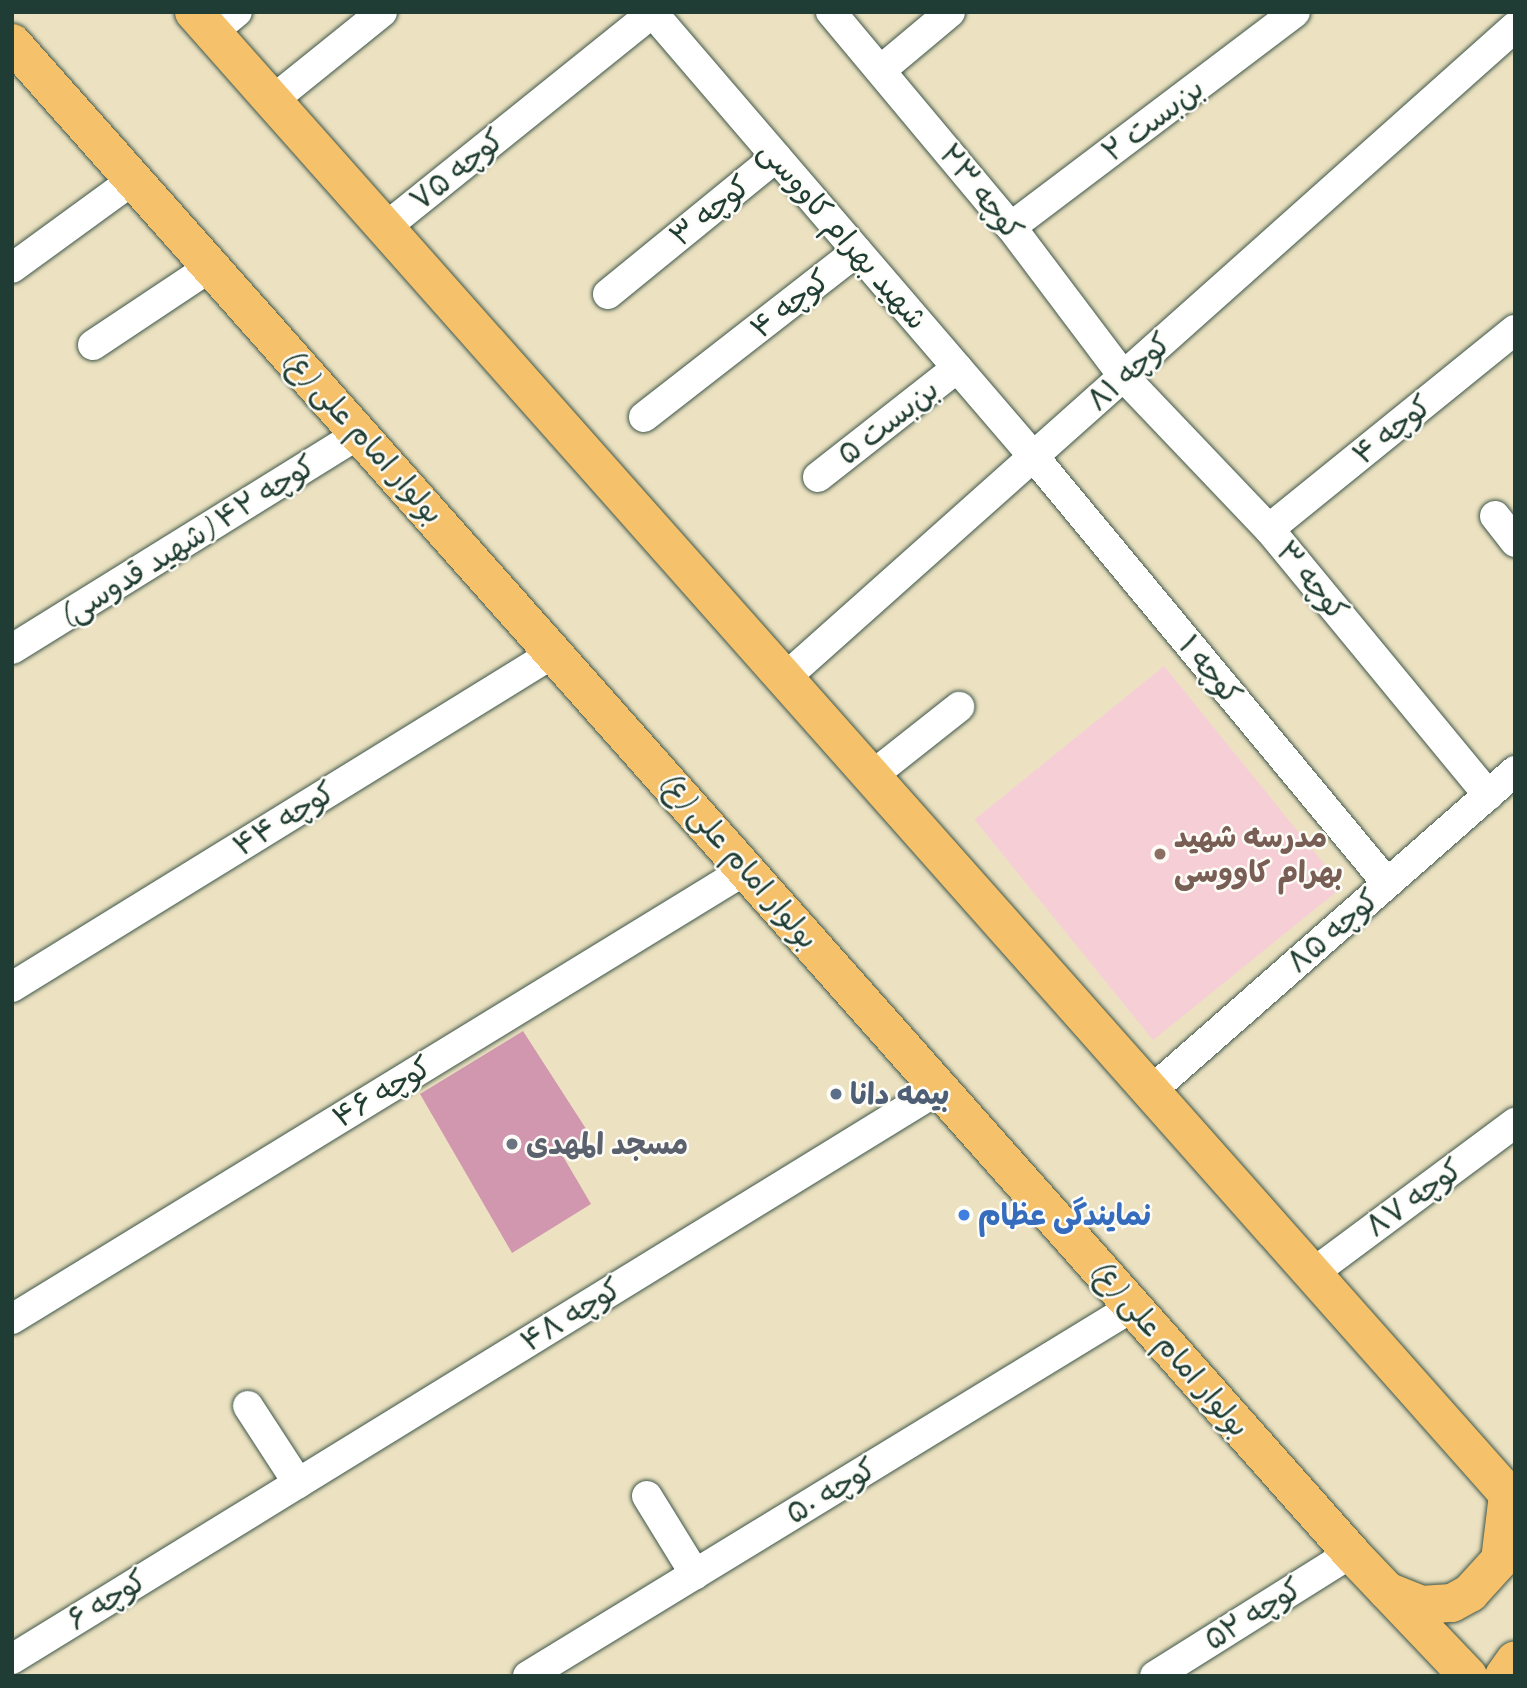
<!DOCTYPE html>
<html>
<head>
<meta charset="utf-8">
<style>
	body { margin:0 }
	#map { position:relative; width:1527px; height:1688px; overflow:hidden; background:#ece2c1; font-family:Caveat,"Playpen Sans Arabic",sans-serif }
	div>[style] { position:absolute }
	.built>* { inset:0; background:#f6cfd6; transform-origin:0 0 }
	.building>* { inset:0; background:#d197af }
	.roads { filter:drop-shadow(0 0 2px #3e5649) drop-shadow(0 0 2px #3e5649) }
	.minor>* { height:30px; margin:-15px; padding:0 15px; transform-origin:15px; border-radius:15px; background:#fff }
	.primary>* { height:38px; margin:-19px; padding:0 19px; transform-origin:19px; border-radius:19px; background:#f5c16b }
	.dots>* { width:19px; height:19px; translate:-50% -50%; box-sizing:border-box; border:4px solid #fdfcf7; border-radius:50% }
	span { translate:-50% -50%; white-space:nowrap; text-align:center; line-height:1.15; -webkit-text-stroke:5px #fdfcf7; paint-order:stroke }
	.street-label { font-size:30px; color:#1f3d34 }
	.education-label { font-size:30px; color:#785e54; font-weight:700 }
	.left { translate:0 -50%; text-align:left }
	.service-label { font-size:30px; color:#4e5e75; font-weight:700 }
	.worship-label { font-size:30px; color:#5b616d; font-weight:700 }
	.shop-label { font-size:30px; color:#366cbe; font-weight:700 }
	.frame { position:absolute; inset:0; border:14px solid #1f3d34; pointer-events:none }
</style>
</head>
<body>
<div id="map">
	<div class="built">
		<div style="left:1164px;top:666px;width:284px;height:244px;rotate:51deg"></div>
	</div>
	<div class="building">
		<div style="clip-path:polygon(523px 1031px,590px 1135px,561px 1153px,591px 1204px,512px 1253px,420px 1094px)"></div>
	</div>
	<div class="roads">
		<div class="minor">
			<div style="left:652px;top:12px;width:586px;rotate:49.36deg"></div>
			<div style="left:1034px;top:457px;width:553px;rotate:50.35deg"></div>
			<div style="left:831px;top:12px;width:280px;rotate:50.1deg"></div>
			<div style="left:1011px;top:227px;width:188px;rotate:53deg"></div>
			<div style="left:1124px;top:377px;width:210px;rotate:46.4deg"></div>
			<div style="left:1269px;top:529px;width:345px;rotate:50.5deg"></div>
			<div style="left:212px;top:32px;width:32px;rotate:-39deg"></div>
			<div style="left:881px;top:70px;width:90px;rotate:-40deg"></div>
			<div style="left:273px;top:100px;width:140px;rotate:-38.9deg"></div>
			<div style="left:386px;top:227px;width:341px;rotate:-38.8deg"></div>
			<div style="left:1011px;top:227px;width:356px;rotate:-37.1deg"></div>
			<div style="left:12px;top:268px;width:151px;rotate:-36.1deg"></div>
			<div style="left:608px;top:294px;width:217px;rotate:-39.2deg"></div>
			<div style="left:93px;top:345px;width:143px;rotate:-33.6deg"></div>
			<div style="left:644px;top:417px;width:270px;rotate:-37.9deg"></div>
			<div style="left:818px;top:477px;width:177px;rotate:-38.1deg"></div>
			<div style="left:1495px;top:516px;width:33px;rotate:52deg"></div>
			<div style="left:1269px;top:529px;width:316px;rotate:-39deg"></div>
			<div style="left:12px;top:649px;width:410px;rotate:-31.8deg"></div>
			<div style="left:786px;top:677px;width:977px;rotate:-41.72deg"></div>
			<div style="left:873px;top:775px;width:110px;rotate:-38.3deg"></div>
			<div style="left:12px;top:987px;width:638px;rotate:-31.67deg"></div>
			<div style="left:1151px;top:1091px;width:485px;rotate:-41.3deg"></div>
			<div style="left:1313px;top:1273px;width:252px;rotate:-36.6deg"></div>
			<div style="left:12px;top:1319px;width:862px;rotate:-31.48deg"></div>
			<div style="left:248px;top:1406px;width:92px;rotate:57deg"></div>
			<div style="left:647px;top:1496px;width:92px;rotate:58.4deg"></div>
			<div style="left:12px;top:1659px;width:1090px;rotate:-31.58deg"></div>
			<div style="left:528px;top:1676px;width:710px;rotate:-31.41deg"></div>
			<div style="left:1155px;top:1676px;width:231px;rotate:-32.1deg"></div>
		</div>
		<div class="primary">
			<div style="left:194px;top:12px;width:1991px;rotate:48.44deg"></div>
			<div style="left:12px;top:43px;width:2018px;rotate:48.43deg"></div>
			<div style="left:1351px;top:1553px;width:170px;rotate:46.4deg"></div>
			<div style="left:1387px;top:1591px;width:37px;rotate:22deg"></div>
			<div style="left:1421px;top:1605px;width:31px;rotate:-4deg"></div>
			<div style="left:1452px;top:1603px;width:21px;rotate:-29deg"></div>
			<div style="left:1470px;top:1593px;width:45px;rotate:-47.7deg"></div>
			<div style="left:1500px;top:1560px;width:65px;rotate:-83deg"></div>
			<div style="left:1504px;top:1676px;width:19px;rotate:-55deg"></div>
		</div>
	</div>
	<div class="dots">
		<div style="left:1160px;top:854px;background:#8d6e63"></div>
		<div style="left:836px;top:1094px;background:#5c6f8a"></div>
		<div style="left:512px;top:1144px;background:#6b7280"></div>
		<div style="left:964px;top:1215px;background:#3f7fe0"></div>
	</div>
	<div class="street-label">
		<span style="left:1153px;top:120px;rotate:-37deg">بن‌بست ۲</span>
		<span style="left:457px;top:170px;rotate:-39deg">کوچه ۷۵</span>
		<span style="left:981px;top:192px;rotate:51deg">کوچه ۲۳</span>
		<span style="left:710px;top:211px;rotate:-39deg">کوچه ۳</span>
		<span style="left:843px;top:235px;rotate:49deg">شهید بهرام کاووسی</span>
		<span style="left:790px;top:304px;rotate:-38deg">کوچه ۴</span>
		<span style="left:1129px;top:372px;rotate:-42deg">کوچه ۸۱</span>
		<span style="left:888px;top:422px;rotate:-38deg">بن‌بست ۵</span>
		<span style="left:1392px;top:430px;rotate:-39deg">کوچه ۴</span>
		<span style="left:363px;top:436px;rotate:48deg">بولوار امام علی (ع)</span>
		<span style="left:187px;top:541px;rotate:-32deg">کوچه ۴۲ (شهید قدوسی)</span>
		<span style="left:1312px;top:581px;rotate:50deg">کوچه ۳</span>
		<span style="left:1210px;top:670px;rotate:50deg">کوچه ۱</span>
		<span style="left:284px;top:819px;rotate:-32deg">کوچه ۴۴</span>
		<span style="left:739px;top:860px;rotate:49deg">بولوار امام علی (ع)</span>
		<span style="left:1333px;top:931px;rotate:-41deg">کوچه ۸۵</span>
		<span style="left:382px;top:1092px;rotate:-31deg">کوچه ۴۶</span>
		<span style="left:1414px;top:1198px;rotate:-36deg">کوچه ۸۷</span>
		<span style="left:571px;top:1315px;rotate:-32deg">کوچه ۴۸</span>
		<span style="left:1170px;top:1348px;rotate:49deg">بولوار امام علی (ع)</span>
		<span style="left:831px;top:1491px;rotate:-31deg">کوچه ۵۰</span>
		<span style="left:107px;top:1600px;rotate:-32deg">کوچه ۶</span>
		<span style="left:1253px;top:1614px;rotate:-32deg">کوچه ۵۲</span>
	</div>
	<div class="education-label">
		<span class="left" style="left:1174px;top:854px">مدرسه شهید<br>بهرام کاووسی</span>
	</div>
	<div class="service-label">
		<span class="left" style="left:850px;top:1094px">بیمه دانا</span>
	</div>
	<div class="worship-label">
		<span class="left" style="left:526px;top:1144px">مسجد المهدی</span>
	</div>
	<div class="shop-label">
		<span class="left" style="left:978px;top:1215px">نمایندگی عظام</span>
	</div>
	<div class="frame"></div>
</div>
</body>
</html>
